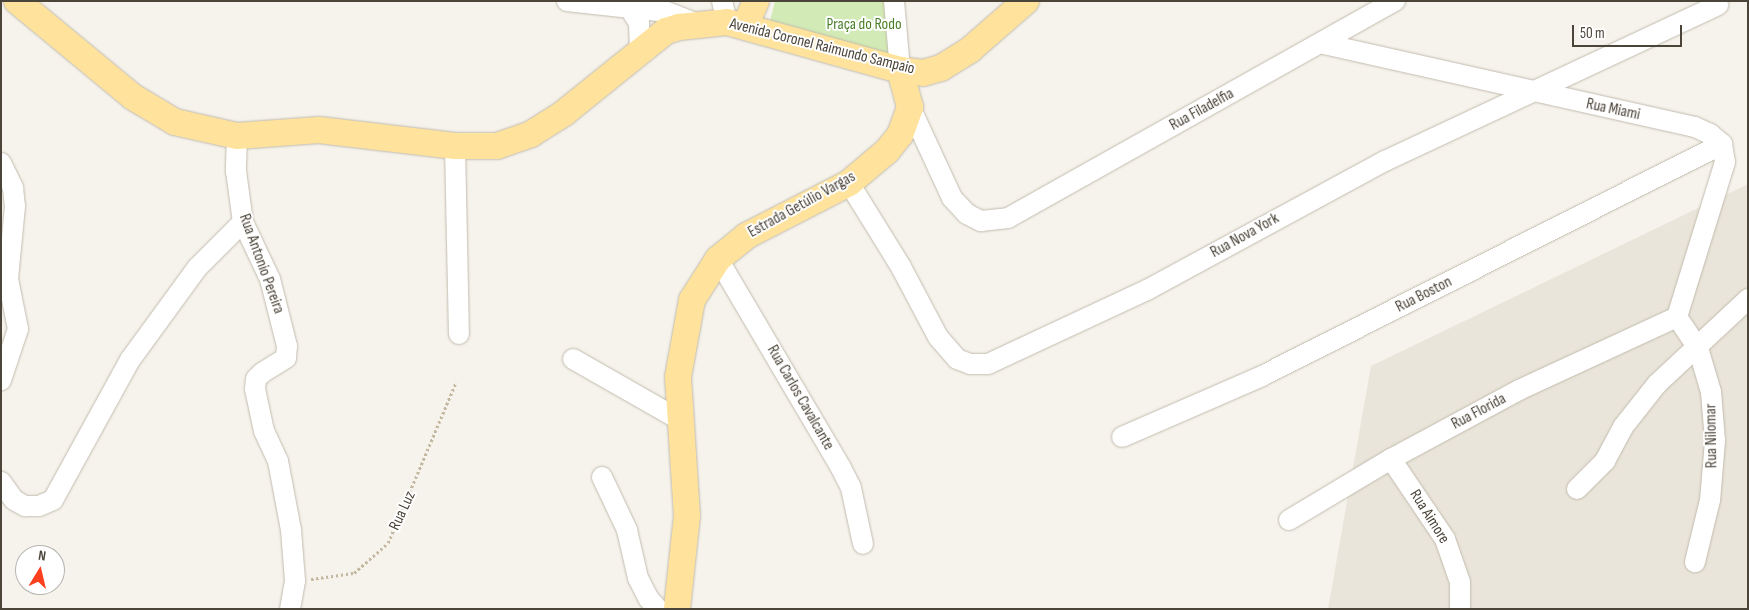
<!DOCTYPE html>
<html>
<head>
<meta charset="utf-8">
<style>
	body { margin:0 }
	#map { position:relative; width:1749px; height:610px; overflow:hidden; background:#f6f3ec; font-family:"Sofia Sans Condensed",sans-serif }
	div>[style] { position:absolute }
	.residential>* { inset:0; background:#eae5da }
	.green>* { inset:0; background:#d2eab5 }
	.path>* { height:2.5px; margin-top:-1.25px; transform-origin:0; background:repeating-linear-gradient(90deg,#c4b79f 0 2.5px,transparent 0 5px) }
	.roads { filter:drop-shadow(0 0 1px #c2bbae) drop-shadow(0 0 1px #c2bbae) }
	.minor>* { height:20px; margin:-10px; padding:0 10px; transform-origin:10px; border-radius:10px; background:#fff }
	.major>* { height:26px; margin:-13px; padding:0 13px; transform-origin:13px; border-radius:13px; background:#ffe39c }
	span { translate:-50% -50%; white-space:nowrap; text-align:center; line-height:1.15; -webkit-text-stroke:4px #fff; paint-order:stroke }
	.park-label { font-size:16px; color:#4a7f2a }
	.street-label { font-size:16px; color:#4b4439 }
	.frame { position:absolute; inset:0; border:2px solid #4b4439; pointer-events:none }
	.north { position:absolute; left:15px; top:545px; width:50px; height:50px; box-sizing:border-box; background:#fff; border:1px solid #b7b4b0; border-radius:50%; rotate:9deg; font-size:14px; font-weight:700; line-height:20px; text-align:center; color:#4b4439 }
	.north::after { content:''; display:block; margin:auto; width:18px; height:22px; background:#fc3f1d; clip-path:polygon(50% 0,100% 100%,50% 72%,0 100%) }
	.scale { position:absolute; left:1572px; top:25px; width:110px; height:22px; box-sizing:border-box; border:2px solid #4b4439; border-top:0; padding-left:6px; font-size:15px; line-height:18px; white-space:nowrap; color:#4b4439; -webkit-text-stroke:4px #fff; paint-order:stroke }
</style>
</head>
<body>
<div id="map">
	<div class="residential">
		<div style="clip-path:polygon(1748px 184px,1748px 609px,1328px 609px,1371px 366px)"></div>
	</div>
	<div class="green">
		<div style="clip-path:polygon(775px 1px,888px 1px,891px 56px,769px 25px)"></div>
	</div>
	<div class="path">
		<div style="left:311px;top:579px;width:43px;rotate:-7.9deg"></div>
		<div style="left:354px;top:573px;width:45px;rotate:-41.4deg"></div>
		<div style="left:388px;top:543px;width:175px;rotate:-67.1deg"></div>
	</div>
	<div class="roads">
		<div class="minor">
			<div style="left:567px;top:1px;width:101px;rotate:6.3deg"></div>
			<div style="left:667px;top:12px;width:30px;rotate:21deg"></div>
			<div style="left:722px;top:1px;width:22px;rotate:77deg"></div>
			<div style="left:894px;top:1px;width:69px;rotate:85deg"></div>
			<div style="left:629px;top:7px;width:19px;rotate:58deg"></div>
			<div style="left:639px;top:23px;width:28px;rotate:88deg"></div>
			<div style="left:1324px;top:44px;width:380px;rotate:12.6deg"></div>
			<div style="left:1695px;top:127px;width:17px;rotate:25deg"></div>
			<div style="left:1710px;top:134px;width:16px;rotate:40deg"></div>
			<div style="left:1722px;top:144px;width:18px;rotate:81deg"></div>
			<div style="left:1725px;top:162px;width:162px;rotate:107.2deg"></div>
			<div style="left:910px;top:107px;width:100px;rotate:65.2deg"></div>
			<div style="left:952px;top:198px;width:22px;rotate:47deg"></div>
			<div style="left:967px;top:214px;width:16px;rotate:27deg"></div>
			<div style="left:981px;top:221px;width:27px;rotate:-6deg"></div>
			<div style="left:1008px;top:218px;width:444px;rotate:-29.3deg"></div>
			<div style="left:237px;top:136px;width:35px;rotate:92deg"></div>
			<div style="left:236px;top:171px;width:51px;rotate:82.2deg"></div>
			<div style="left:243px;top:222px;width:63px;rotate:64.7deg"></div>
			<div style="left:270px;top:279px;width:69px;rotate:75.8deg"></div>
			<div style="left:287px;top:346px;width:12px;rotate:95deg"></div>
			<div style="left:286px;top:358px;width:28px;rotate:148deg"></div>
			<div style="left:262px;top:373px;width:8px;rotate:135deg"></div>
			<div style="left:256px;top:379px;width:10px;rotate:96deg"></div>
			<div style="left:255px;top:389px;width:43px;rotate:77.9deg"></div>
			<div style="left:264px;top:431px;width:33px;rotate:65deg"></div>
			<div style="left:278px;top:461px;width:70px;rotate:79.3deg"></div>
			<div style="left:291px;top:530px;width:51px;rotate:85.5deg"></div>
			<div style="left:295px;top:581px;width:28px;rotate:100deg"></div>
			<div style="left:455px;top:146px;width:188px;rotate:88.8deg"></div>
			<div style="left:1px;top:163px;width:28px;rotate:64deg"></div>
			<div style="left:13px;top:188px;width:18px;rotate:84deg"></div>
			<div style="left:15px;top:206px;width:73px;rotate:95.5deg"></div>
			<div style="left:8px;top:279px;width:51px;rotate:78.7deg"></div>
			<div style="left:18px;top:329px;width:54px;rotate:108.4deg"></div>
			<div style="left:849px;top:183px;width:99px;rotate:58.2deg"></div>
			<div style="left:901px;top:267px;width:79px;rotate:62.1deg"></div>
			<div style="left:938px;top:337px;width:29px;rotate:49deg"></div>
			<div style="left:957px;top:359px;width:14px;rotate:21deg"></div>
			<div style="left:970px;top:364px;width:18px"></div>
			<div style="left:988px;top:364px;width:175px;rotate:-25deg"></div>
			<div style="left:1147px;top:290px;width:271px;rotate:-28.5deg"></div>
			<div style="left:1385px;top:161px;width:368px;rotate:-25.1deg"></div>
			<div style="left:718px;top:259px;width:243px;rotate:59.5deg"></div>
			<div style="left:841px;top:468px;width:22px;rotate:63deg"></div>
			<div style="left:851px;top:488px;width:57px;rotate:77.9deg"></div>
			<div style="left:1677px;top:317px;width:37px;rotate:56deg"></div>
			<div style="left:1698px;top:348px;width:46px;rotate:73.5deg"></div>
			<div style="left:1711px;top:392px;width:49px;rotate:85.3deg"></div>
			<div style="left:1715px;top:441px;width:59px;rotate:94.8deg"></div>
			<div style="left:1710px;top:500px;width:64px;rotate:103.6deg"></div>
			<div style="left:573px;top:359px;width:121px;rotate:29.7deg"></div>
			<div style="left:1122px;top:437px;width:153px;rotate:-23.5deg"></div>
			<div style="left:1262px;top:376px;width:515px;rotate:-26.76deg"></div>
			<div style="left:1391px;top:459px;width:97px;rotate:56deg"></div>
			<div style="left:1445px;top:539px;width:46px;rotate:70.8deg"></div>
			<div style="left:1460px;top:582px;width:27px;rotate:90deg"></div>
			<div style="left:602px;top:477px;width:59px;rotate:64.7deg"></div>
			<div style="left:627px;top:530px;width:49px;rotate:77.1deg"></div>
			<div style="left:638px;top:578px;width:22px;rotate:63deg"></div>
			<div style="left:648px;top:598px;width:15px;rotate:48deg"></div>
			<div style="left:1px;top:482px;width:22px;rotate:54deg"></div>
			<div style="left:14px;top:500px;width:13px;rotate:29deg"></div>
			<div style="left:25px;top:506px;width:14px"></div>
			<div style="left:39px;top:506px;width:15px;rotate:-23deg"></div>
			<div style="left:53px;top:500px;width:160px;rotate:-61.2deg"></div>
			<div style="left:130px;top:360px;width:114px;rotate:-53.9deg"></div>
			<div style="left:197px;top:268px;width:65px;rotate:-45deg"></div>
			<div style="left:1577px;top:489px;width:40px;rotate:-45deg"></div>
			<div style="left:1605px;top:461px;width:38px;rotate:-62deg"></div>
			<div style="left:1623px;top:427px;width:55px;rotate:-51.7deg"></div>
			<div style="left:1657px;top:384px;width:125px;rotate:-43deg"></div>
			<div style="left:1289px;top:520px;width:119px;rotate:-30.9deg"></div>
			<div style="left:1391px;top:459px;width:145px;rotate:-28.3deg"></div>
			<div style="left:1519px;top:390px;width:174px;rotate:-24.8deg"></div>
		</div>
		<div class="major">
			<div style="left:17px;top:1px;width:151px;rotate:39.6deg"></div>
			<div style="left:133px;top:97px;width:49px;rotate:30.8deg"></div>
			<div style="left:175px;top:122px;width:64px;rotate:12.7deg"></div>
			<div style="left:237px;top:136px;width:82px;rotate:-4.2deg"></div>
			<div style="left:319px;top:130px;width:137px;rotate:6.7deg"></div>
			<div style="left:455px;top:146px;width:42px"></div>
			<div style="left:497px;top:146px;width:36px;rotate:-19deg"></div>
			<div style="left:531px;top:134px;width:39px;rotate:-32deg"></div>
			<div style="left:564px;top:113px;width:131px;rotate:-38.8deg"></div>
			<div style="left:666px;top:31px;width:14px;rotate:-17deg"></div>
			<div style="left:679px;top:27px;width:48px;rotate:-5.9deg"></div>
			<div style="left:727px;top:22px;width:180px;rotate:15.5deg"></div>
			<div style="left:900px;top:70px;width:23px;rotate:7deg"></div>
			<div style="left:923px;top:73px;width:19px;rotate:-16deg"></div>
			<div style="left:941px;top:68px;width:36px;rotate:-32deg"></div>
			<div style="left:971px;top:49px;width:73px;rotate:-41.1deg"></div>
			<div style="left:745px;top:26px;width:27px;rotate:-66deg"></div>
			<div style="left:677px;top:609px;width:94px;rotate:-83.9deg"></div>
			<div style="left:687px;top:516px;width:139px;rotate:-93.7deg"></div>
			<div style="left:678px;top:377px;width:78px;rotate:-79.7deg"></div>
			<div style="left:692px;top:300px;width:49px;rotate:-57.6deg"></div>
			<div style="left:718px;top:259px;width:36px;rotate:-39deg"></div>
			<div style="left:746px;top:236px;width:116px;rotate:-27.2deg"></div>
			<div style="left:849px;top:183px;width:50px;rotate:-40.1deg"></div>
			<div style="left:887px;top:151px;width:21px;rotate:-51deg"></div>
			<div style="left:900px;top:135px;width:30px;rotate:-70deg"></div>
			<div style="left:910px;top:107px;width:38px;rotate:-105deg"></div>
		</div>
	</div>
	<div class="park-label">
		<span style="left:864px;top:25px">Praça do Rodo</span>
	</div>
	<div class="street-label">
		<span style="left:822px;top:47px;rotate:14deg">Avenida Coronel Raimundo Sampaio</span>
		<span style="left:1202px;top:110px;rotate:-29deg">Rua Filadelfia</span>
		<span style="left:1613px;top:110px;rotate:12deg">Rua Miami</span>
		<span style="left:802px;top:205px;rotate:-29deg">Estrada Getúlio Vargas</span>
		<span style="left:1245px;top:236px;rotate:-29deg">Rua Nova York</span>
		<span style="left:261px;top:264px;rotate:70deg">Rua Antonio Pereira</span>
		<span style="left:1424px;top:295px;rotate:-27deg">Rua Boston</span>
		<span style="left:800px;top:398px;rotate:60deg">Rua Carlos Cavalcante</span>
		<span style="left:1479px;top:412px;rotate:-28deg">Rua Florida</span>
		<span style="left:1712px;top:436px;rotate:-91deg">Rua Nilomar</span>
		<span style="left:403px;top:511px;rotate:-65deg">Rua Luz</span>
		<span style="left:1429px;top:517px;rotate:58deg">Rua Aimore</span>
	</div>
	<div class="frame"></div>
	<div class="north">N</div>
	<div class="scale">50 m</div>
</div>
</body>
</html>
